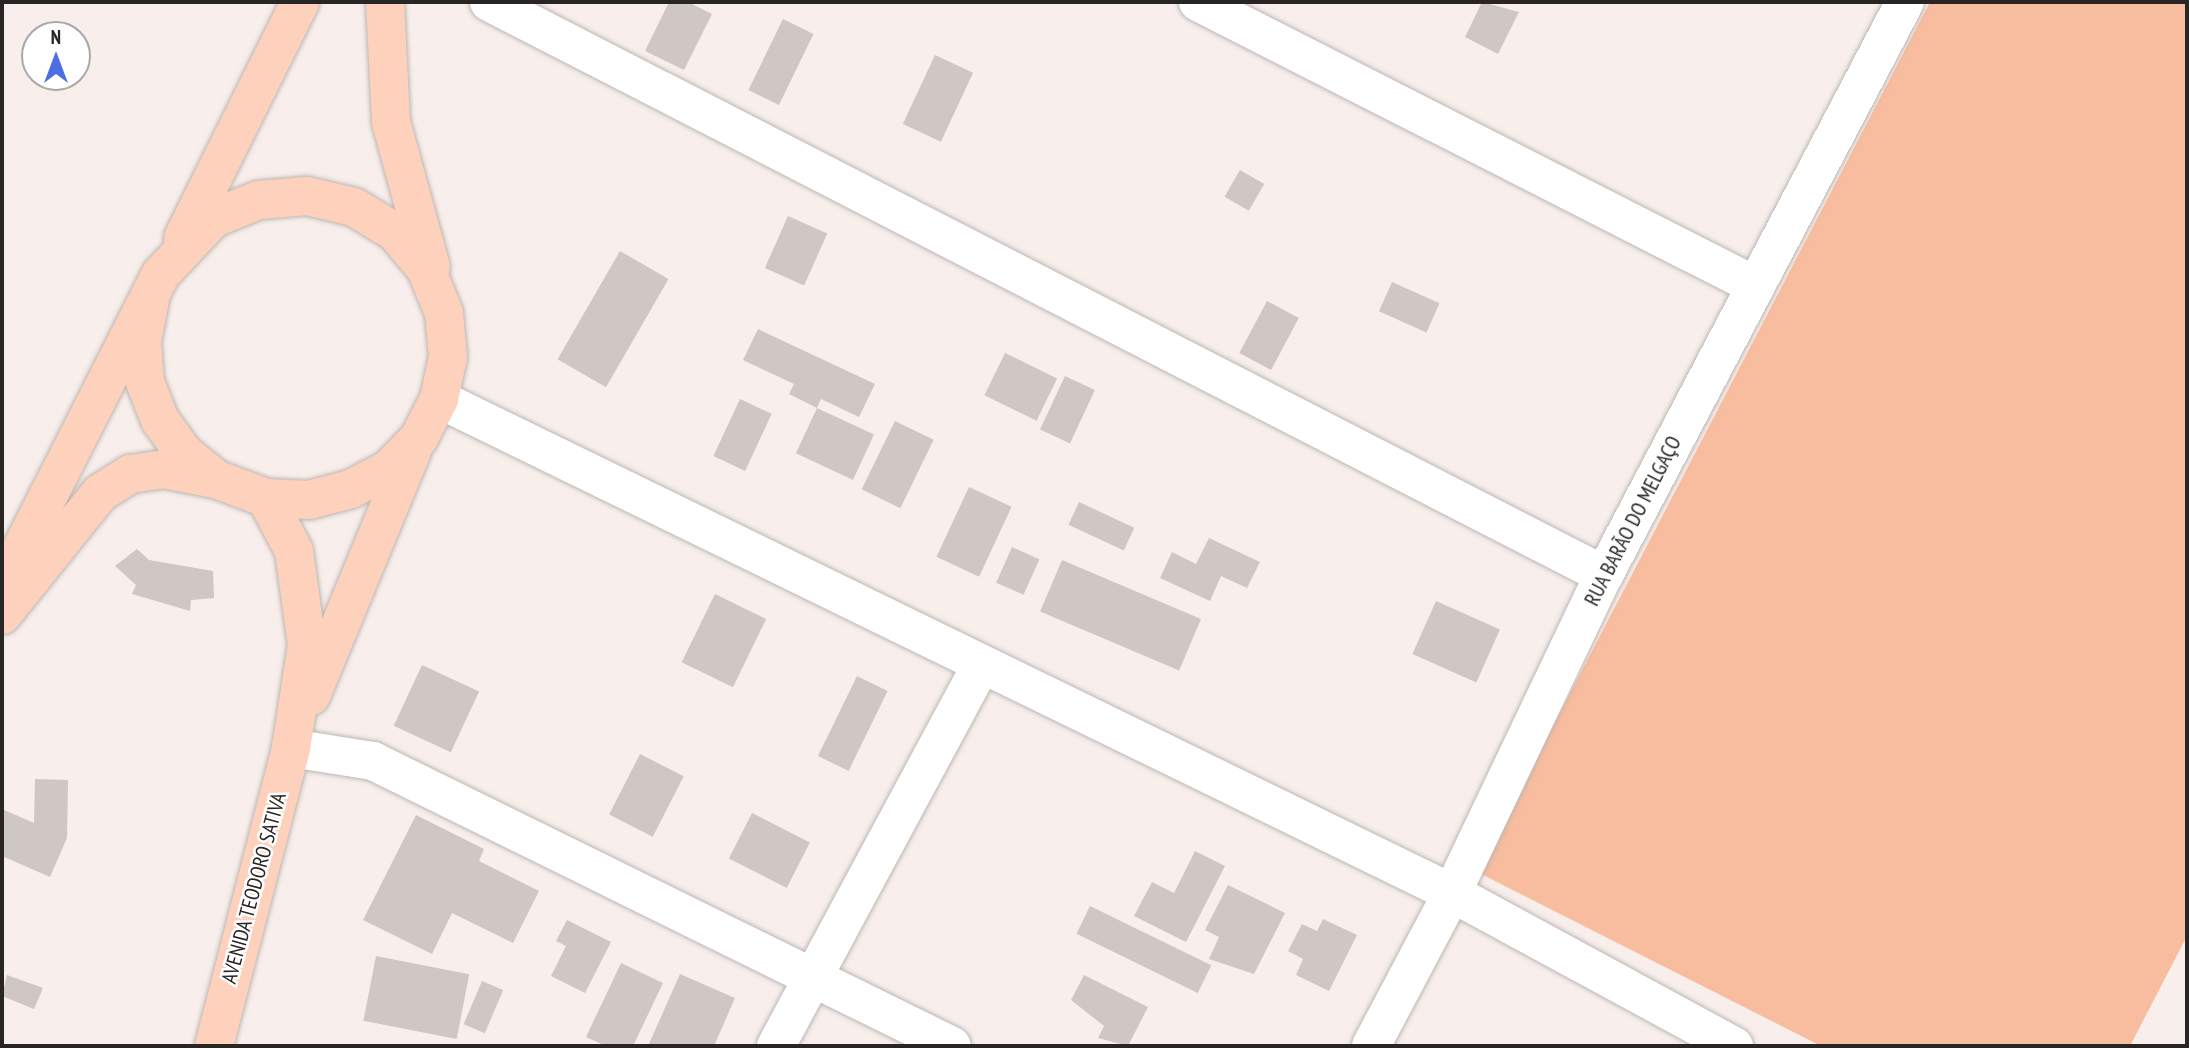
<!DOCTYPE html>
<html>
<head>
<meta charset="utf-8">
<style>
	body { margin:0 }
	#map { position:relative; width:2189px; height:1048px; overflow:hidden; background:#f8efec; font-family:"PT Sans Narrow",sans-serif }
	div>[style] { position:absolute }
	.green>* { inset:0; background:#f8bc9e }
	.building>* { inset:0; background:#cfc7c4; transform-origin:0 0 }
	.roads { filter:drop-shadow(0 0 2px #bdb6b2) drop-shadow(0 0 2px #bdb6b2) }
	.street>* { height:38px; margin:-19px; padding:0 19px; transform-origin:19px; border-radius:19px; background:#fff }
	.primary>* { height:38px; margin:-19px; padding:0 19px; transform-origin:19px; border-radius:19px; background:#fdd1bb }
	span { translate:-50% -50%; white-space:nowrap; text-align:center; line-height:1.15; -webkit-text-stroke:5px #fff; paint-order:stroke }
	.street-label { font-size:21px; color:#282524 }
	.frame { position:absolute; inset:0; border:4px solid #282524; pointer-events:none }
	.north { position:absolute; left:21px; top:21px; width:70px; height:70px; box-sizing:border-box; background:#fff; border:2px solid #a9a8a7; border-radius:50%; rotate:0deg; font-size:19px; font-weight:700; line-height:28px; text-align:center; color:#282524 }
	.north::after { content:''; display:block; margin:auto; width:24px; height:32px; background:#4f6de2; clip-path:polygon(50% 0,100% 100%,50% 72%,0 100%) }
</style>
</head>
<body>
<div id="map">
	<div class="green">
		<div style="clip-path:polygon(1930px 2px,2187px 2px,2187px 936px,2130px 1046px,1821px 1046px,1477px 872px)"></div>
	</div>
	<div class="building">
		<div style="clip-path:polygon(669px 2px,688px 2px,712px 14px,684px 70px,645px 51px)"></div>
		<div style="clip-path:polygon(1482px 2px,1519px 12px,1498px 54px,1465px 37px)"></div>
		<div style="left:783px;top:19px;width:34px;height:79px;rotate:26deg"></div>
		<div style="left:935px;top:55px;width:42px;height:76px;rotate:25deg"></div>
		<div style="left:1240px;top:170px;width:28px;height:31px;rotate:30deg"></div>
		<div style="left:788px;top:216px;width:43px;height:57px;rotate:24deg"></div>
		<div style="left:620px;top:251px;width:56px;height:125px;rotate:30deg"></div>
		<div style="left:1392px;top:282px;width:52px;height:32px;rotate:24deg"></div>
		<div style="left:1267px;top:301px;width:36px;height:59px;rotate:28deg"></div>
		<div style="clip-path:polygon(758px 329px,875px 384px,859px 417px,821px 399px,817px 408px,789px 394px,794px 384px,743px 360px)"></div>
		<div style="left:1005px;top:353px;width:58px;height:47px;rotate:26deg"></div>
		<div style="left:1065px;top:376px;width:33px;height:59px;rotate:25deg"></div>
		<div style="left:740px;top:399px;width:35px;height:63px;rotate:25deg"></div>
		<div style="left:817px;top:408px;width:63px;height:50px;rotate:25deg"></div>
		<div style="left:895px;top:421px;width:43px;height:76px;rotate:26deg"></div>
		<div style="left:969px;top:487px;width:47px;height:77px;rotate:25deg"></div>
		<div style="left:1079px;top:502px;width:61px;height:25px;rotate:25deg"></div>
		<div style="clip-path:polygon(1209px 538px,1260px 562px,1247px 588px,1221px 576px,1210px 601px,1160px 578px,1172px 552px,1196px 564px)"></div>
		<div style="left:1012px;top:547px;width:30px;height:39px;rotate:24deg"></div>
		<div style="clip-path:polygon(137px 549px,149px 560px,213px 571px,214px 598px,191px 600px,190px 611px,132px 594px,136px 585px,115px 566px)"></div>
		<div style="left:1062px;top:560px;width:151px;height:56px;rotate:23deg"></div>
		<div style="left:715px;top:594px;width:57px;height:76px;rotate:26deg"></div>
		<div style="left:1436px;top:601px;width:70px;height:58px;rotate:24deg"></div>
		<div style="left:422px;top:665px;width:63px;height:67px;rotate:25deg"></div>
		<div style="left:857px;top:676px;width:34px;height:89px;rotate:26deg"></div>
		<div style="left:640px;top:754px;width:49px;height:68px;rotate:27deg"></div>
		<div style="clip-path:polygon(35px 779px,68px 780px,67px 838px,50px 877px,2px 856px,2px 809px,34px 823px)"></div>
		<div style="left:752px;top:813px;width:65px;height:51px;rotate:27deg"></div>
		<div style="clip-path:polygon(416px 815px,484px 849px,479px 861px,539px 891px,513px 943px,452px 913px,432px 954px,363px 920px)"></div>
		<div style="clip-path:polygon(1195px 851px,1225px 866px,1186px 942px,1134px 916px,1152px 882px,1174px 893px)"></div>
		<div style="clip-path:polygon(1228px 885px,1285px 913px,1254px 974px,1209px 959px,1219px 937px,1205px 930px)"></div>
		<div style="left:1090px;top:906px;width:135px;height:31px;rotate:26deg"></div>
		<div style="clip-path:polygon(1323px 919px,1357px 935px,1329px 991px,1296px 975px,1303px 959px,1288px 951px,1302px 924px,1317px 931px)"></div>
		<div style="clip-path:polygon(567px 920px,611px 942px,585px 993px,551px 976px,566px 946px,556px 941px)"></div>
		<div style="left:376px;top:956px;width:95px;height:66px;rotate:11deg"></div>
		<div style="clip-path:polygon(621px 963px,663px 983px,633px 1046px,606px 1046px,586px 1037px)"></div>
		<div style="clip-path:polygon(680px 974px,735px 998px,714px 1046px,648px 1046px)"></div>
		<div style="clip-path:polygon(7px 975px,43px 988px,34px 1009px,2px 996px)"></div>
		<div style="clip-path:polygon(1084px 975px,1148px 1007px,1128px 1046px,1098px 1038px,1104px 1026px,1071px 1000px)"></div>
		<div style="left:482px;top:981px;width:23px;height:47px;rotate:23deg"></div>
	</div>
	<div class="roads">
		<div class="street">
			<div style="left:489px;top:2px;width:1254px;rotate:27.2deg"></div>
			<div style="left:1198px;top:2px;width:626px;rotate:26.97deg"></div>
			<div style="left:439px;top:399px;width:1127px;rotate:26deg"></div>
			<div style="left:1452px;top:893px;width:321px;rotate:28.5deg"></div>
			<div style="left:291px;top:748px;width:83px;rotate:9deg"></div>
			<div style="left:373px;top:761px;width:645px;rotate:26.21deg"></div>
			<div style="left:776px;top:1046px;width:432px;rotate:-61.7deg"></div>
			<div style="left:1371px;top:1046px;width:173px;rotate:-62.1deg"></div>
			<div style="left:1452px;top:893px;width:352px;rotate:-64.5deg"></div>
			<div style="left:1604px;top:575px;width:647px;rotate:-62.29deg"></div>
		</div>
		<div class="primary">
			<div style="left:385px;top:2px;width:120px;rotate:87.1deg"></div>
			<div style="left:391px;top:122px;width:150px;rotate:74.6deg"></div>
			<div style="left:183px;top:238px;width:263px;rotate:-63.6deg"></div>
			<div style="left:2px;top:587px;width:351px;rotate:-63.1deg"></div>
			<div style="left:161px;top:274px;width:77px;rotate:-46.6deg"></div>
			<div style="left:214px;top:218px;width:48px;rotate:-21.8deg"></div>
			<div style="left:259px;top:200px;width:48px;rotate:-4.8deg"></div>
			<div style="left:307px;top:196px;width:48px;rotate:13.2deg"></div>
			<div style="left:354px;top:207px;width:48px;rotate:31.4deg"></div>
			<div style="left:395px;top:232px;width:48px;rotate:50deg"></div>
			<div style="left:426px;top:269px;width:48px;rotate:67.8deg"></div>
			<div style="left:444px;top:313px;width:44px;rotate:84.8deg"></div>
			<div style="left:448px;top:357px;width:43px;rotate:102.1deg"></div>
			<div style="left:439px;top:399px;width:44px;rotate:117.1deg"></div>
			<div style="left:419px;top:438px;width:43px;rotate:134.1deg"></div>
			<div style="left:389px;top:469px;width:43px;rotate:152.2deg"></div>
			<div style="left:351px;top:489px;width:43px;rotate:165.3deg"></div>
			<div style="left:309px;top:500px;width:43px;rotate:-177.3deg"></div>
			<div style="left:266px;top:498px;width:53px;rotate:-159.2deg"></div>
			<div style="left:216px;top:479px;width:41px;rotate:-140.9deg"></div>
			<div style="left:184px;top:453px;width:41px;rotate:-126deg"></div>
			<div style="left:160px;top:420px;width:41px;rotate:-111.5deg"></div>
			<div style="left:145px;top:382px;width:41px;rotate:-94.2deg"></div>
			<div style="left:142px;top:341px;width:42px;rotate:-79deg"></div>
			<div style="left:2px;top:615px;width:156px;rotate:-51.2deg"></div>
			<div style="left:100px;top:493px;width:36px;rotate:-32deg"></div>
			<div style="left:130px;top:474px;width:34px;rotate:-8deg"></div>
			<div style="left:164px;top:469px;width:51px;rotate:11.3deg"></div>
			<div style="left:311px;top:696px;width:265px;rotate:-67.6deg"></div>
			<div style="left:214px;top:1046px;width:308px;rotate:-75.5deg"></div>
			<div style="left:291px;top:748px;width:104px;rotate:-81.2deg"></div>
			<div style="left:307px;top:645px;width:95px;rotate:-97.9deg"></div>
			<div style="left:294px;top:551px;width:60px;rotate:-117.8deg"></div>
		</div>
	</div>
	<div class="street-label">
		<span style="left:1633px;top:521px;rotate:-63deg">RUA BARÃO DO MELGAÇO</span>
		<span style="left:254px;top:888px;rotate:-75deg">AVENIDA TEODORO SATIVA</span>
	</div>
	<div class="frame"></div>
	<div class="north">N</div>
</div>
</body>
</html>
